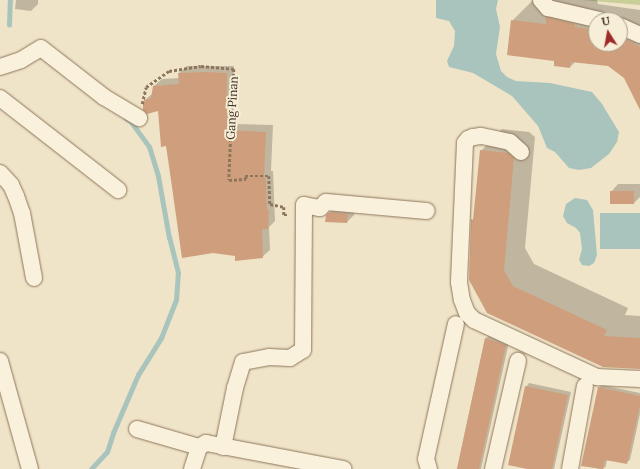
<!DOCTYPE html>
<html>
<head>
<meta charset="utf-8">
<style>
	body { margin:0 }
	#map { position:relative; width:640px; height:469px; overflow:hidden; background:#f0e4c8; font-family:Lora,serif }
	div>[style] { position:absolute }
	.green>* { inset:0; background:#c9cf9b }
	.water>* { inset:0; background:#a9c4bc; transform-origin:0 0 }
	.shadow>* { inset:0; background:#0003 }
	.stream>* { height:4.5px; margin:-2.25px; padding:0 2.25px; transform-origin:2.25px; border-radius:2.25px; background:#a9c4bc }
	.building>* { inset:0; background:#cf9f7d; transform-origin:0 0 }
	.path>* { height:2.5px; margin-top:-1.25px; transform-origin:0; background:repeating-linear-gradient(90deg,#8d765c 0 3px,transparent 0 5px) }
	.roads { filter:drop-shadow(0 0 1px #8d765c) drop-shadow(0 0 1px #8d765c) }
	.minor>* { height:16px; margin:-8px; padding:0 8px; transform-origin:8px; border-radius:8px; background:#faf1dc }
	span { translate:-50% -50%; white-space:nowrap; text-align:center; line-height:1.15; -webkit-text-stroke:4px #f7eed8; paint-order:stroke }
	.street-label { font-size:12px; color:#3d2e20 }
	.north { position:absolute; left:588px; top:12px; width:40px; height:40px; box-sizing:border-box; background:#f7eed8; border:1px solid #ada18e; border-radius:50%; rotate:349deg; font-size:11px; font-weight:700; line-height:16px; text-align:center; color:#3d2e20 }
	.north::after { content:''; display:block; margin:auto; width:14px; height:18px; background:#9e2a2b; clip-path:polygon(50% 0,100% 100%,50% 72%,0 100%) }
</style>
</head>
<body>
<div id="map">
	<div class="green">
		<div style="clip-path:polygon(581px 0,640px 0,640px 5px)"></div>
	</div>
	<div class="water">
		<div style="clip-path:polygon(436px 0,498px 0,496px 9px,500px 27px,496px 54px,501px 71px,507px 77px,516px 81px,550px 83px,592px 92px,602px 104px,619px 132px,617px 142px,609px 154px,591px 168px,579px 170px,569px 168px,555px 152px,547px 148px,538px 126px,512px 96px,473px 73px,449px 67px,447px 61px,454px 46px,455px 31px,449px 21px,436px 18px)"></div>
		<div style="clip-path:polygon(575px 198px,587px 200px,593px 210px,597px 255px,594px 263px,589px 266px,582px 265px,579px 260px,582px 249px,580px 233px,576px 228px,567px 223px,563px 216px,566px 204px)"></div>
		<div style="left:600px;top:213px;width:40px;height:36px"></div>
	</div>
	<div class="shadow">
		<div style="clip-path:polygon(16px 0,38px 0,38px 4px,31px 11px,15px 9px)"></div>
		<div style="clip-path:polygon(evenodd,533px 0,597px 0,598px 4px,640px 10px,640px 107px,625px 77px,608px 65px,575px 62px,570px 67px,555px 60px,512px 21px,533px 0,596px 20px,620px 20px,620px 44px,596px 44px,596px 20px)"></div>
		<div style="clip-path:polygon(187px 66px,234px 66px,233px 124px,273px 125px,271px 171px,273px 171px,275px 221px,269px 227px,270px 250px,262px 257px,236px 255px,159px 110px,144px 101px,153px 93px,154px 86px,162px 79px,180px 78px,179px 73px)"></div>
		<div style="clip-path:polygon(502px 129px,529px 132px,535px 137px,525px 248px,534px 264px,628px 308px,625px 315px,640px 316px,640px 368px,488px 312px,472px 220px,475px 217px,481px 151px)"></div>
		<div style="clip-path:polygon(618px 184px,640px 184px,640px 197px,634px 203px,611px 192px)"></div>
		<div style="clip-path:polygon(338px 205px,355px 207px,354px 215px,347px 222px,327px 216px)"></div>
		<div style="clip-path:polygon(489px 336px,509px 342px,481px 469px,457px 469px,485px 339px)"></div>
		<div style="clip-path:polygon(529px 383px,571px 392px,554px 469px,532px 469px,526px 387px)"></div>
		<div style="clip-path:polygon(602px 385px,640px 393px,640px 414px,630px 460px,626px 463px,607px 459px,606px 466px,603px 469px,599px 469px,582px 465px,599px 388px)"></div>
	</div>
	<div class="stream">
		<div style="left:9px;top:25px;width:25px;rotate:-88deg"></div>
		<div style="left:91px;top:469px;width:23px;rotate:-47deg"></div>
		<div style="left:107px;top:452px;width:20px;rotate:-72deg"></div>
		<div style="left:113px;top:433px;width:63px;rotate:-66.7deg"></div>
		<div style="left:138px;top:375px;width:44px;rotate:-58.1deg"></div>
		<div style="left:161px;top:338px;width:41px;rotate:-68.5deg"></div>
		<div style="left:176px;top:300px;width:27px;rotate:-86deg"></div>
		<div style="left:178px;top:273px;width:36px;rotate:-104deg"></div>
		<div style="left:169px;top:238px;width:63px;rotate:-100.1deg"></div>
		<div style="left:158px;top:176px;width:30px;rotate:-107deg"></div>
		<div style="left:149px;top:147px;width:31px;rotate:-126deg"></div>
		<div style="left:131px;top:122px;width:6px;rotate:-149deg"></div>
	</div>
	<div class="building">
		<div style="clip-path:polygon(546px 17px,575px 24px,575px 27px,596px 30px,596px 44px,620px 44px,620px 36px,640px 47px,640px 110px,624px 78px,608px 66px,571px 62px,570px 68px,554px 66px,554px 61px,507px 55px,511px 20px,546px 24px)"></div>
		<div style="clip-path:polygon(206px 72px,227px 73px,227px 130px,266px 132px,264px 178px,266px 178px,267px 210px,269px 210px,268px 229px,262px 229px,263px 258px,235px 261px,235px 256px,213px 253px,182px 258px,171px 180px,166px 146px,161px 147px,158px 111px,147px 114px,143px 110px,143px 101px,151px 98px,153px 86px,179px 84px,178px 73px)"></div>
		<div style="clip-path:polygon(480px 150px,508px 153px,514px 158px,504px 270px,513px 286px,607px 330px,604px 336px,640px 338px,640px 369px,603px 367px,487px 313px,469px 280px,471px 219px,473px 220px)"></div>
		<div style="left:610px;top:191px;width:24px;height:13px"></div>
		<div style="clip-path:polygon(330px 212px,348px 214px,347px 223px,325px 222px,326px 215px)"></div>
		<div style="clip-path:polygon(485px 338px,506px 345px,488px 428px,479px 469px,457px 469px)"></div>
		<div style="clip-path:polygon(525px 386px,568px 395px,552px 469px,527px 469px,508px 465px)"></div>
		<div style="clip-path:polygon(598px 387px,640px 396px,640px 405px,627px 464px,605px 460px,603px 469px,581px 466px)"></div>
	</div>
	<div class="path">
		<div style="left:142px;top:104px;width:17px;rotate:-77deg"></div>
		<div style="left:146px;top:87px;width:28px;rotate:-35deg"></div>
		<div style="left:169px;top:71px;width:32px;rotate:-9deg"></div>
		<div style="left:201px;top:66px;width:33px;rotate:5deg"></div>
		<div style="left:234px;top:69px;width:111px;rotate:92.6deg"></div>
		<div style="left:229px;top:180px;width:17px;rotate:-3deg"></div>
		<div style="left:246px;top:179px;width:3px;rotate:-108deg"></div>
		<div style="left:245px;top:176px;width:24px"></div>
		<div style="left:269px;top:176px;width:28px;rotate:88deg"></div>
		<div style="left:270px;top:204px;width:14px;rotate:12deg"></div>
		<div style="left:284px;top:207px;width:8px;rotate:90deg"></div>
		<div style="left:284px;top:215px;width:4px"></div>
	</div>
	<div class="roads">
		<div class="minor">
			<div style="left:541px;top:0;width:11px;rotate:49deg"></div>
			<div style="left:548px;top:8px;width:53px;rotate:13deg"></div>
			<div style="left:620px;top:26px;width:22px;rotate:24deg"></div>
			<div style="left:0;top:67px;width:22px;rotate:-18deg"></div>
			<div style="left:21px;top:60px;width:23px;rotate:-31deg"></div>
			<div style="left:41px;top:48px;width:80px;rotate:37.9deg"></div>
			<div style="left:104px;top:97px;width:41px;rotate:31deg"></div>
			<div style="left:0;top:98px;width:150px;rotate:37.9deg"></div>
			<div style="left:521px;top:152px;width:15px;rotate:-138deg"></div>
			<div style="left:510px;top:142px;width:30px;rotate:-168deg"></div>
			<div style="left:481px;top:136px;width:8px;rotate:173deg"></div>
			<div style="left:473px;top:137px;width:5px;rotate:158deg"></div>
			<div style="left:468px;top:139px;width:5px;rotate:127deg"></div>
			<div style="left:465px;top:143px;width:139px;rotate:92.5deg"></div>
			<div style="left:459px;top:282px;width:18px;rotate:81deg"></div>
			<div style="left:462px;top:300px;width:14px;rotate:69deg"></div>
			<div style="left:467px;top:313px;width:10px;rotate:45deg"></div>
			<div style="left:474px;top:320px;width:136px;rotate:24.9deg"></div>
			<div style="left:597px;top:377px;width:43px;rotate:2.7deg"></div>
			<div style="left:0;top:173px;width:16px;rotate:47deg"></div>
			<div style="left:11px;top:185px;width:12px;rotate:66deg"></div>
			<div style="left:16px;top:196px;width:18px;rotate:71deg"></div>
			<div style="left:22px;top:213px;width:66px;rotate:79.5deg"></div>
			<div style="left:0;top:361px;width:112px;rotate:74.5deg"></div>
			<div style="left:137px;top:429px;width:65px;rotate:16.2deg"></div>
			<div style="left:223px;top:447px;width:60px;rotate:-78.5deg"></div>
			<div style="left:235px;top:388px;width:27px;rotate:-73deg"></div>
			<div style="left:243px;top:362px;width:26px;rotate:-11deg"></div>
			<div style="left:269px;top:357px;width:21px;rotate:3deg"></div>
			<div style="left:290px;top:358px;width:15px;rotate:-32deg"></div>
			<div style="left:303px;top:350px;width:145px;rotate:-89.6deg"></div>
			<div style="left:304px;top:205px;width:16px;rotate:11deg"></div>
			<div style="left:320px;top:208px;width:8px;rotate:-45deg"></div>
			<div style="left:326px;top:202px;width:101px;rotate:5.1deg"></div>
			<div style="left:192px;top:469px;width:23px;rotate:-72deg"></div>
			<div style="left:199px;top:447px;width:8px;rotate:-30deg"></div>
			<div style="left:206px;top:443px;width:140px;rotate:10.7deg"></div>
			<div style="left:429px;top:469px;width:10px;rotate:-107deg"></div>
			<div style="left:426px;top:459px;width:138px;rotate:-77.5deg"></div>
			<div style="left:493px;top:469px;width:111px;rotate:-77deg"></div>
			<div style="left:570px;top:469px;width:84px;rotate:-79.8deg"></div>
		</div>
	</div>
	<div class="street-label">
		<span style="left:232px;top:108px;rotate:-87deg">Gang Pinan</span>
	</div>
	<div class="north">U</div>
</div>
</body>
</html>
